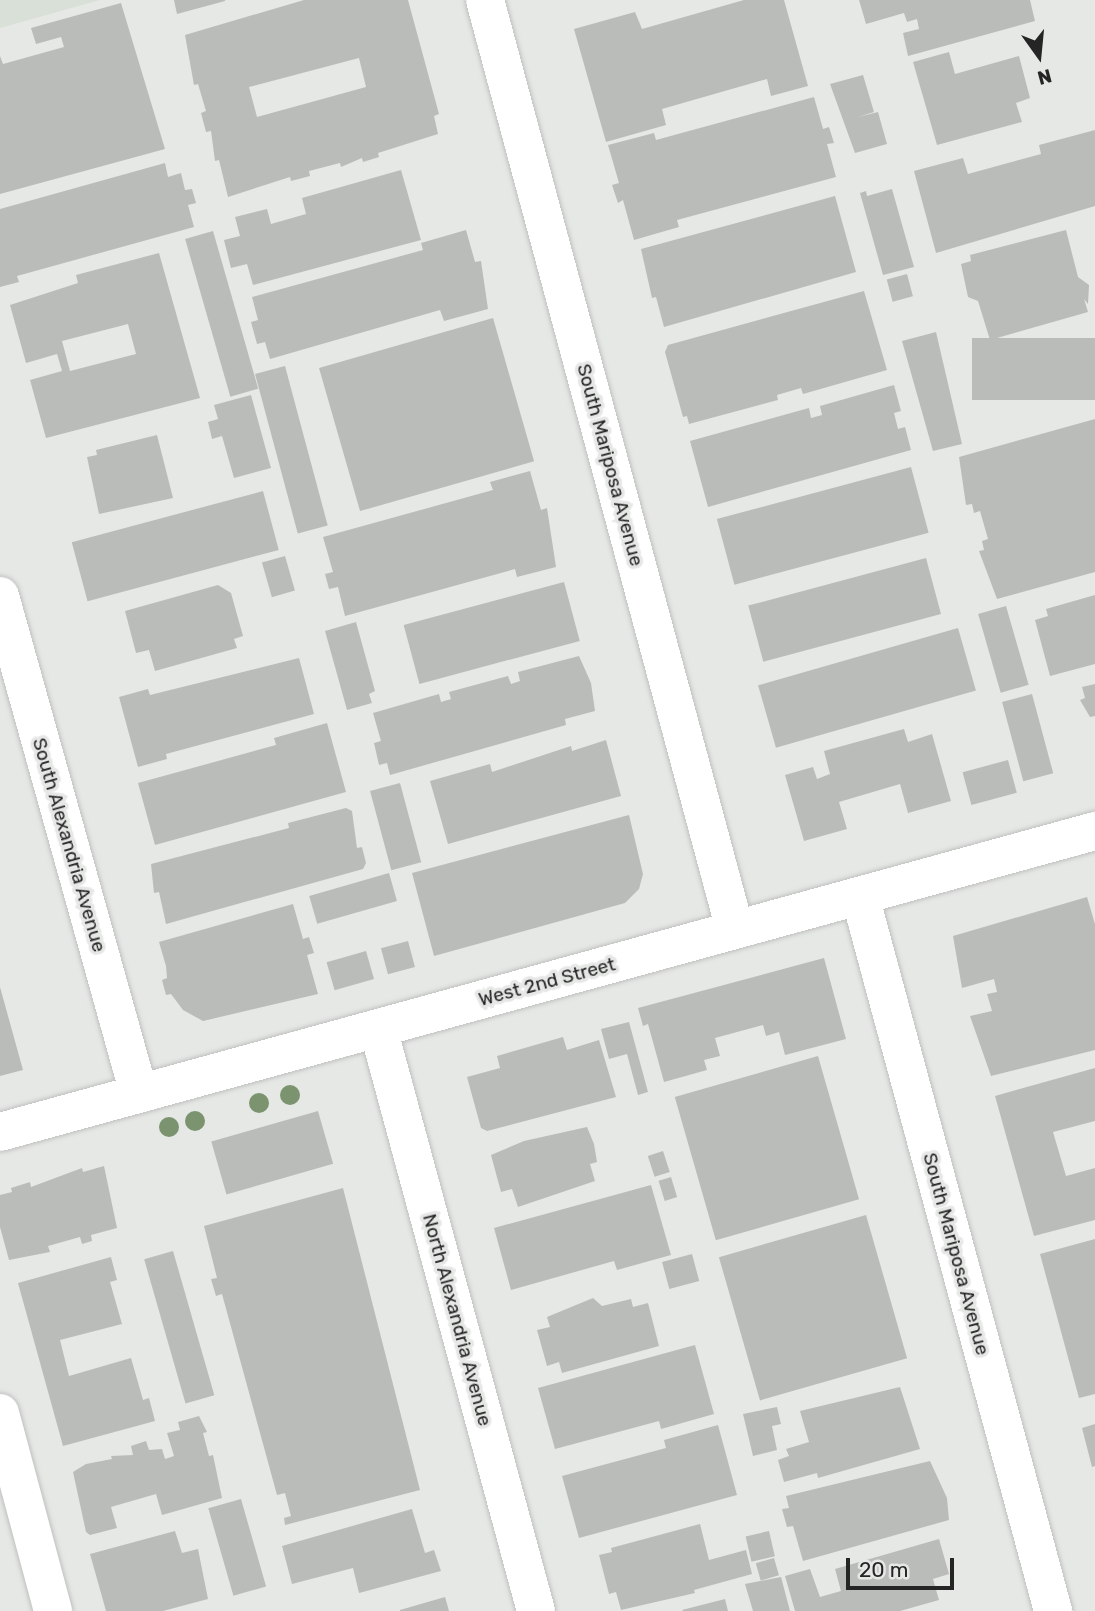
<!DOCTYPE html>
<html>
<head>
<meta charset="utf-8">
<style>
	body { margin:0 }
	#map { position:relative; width:1095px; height:1611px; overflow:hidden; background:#e6e8e6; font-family:Rubik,sans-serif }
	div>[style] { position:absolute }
	.built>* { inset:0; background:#d9e0d7 }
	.building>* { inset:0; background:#babcb9; transform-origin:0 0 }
	.roads { filter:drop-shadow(0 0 2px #bfc1be) drop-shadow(0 0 2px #bfc1be) }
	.minor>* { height:38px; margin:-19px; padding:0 19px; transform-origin:19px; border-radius:19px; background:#fff }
	.trees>* { width:20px; height:20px; margin:-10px; border-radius:50%; background:#7b946f }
	span { translate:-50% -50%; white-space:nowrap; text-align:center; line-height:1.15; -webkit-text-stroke:7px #e6e8e6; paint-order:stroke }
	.street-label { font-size:19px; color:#242524 }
	.north { position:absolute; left:1004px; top:21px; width:70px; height:70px; -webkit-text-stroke:5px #e6e8e6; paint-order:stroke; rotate:165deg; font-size:19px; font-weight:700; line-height:28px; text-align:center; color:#242524 }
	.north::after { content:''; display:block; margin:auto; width:24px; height:32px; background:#242524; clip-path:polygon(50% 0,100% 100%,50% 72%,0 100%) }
	.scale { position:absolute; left:846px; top:1558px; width:108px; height:32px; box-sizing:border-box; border:4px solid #242524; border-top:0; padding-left:9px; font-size:21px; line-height:24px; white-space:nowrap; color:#242524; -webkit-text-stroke:5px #e6e8e6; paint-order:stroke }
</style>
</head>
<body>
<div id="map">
	<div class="built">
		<div style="clip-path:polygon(0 0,100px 0,0 28px)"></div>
	</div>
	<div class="building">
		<div style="clip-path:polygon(174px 0,225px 0,225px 1px,177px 14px)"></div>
		<div style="clip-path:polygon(evenodd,304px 0,408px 0,439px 114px,434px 116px,438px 134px,378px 153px,379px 157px,363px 162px,362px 158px,341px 167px,340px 163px,309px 171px,310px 176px,291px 181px,290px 177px,228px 197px,219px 160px,215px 161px,211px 131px,206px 132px,201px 113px,206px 111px,198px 84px,194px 85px,185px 35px,304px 0,359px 58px,366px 87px,257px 117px,249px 87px,359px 58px)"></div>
		<div style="clip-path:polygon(744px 0,784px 0,808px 86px,771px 96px,767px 79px,662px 109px,666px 125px,606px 142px,574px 29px,635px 12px,642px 29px)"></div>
		<div style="clip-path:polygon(859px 0,1030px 0,1035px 21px,908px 56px,903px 33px,919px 29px,917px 19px,907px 22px,904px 13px,866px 24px)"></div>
		<div style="clip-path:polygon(121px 3px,165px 149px,0 194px,0 56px,3px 64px,64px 47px,61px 37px,36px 44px,31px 28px)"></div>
		<div style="clip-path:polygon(949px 52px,955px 74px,1019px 56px,1030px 98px,1016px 103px,1022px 122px,937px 145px,913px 62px)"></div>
		<div style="clip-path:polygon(863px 75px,874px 112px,858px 117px,878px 112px,887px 144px,855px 153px,830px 84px)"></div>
		<div style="clip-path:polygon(814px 97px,823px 129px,829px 127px,834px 143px,827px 144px,836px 177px,677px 220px,679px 227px,634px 240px,623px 200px,618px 203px,612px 185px,619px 183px,608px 145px,654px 133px,656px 140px)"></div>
		<div style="clip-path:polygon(1095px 130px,1095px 206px,936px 253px,914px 171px,963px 158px,968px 174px,1041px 154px,1039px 145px)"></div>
		<div style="clip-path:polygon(165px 163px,168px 177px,181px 173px,185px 190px,192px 189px,196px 203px,188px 205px,194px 227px,17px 276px,19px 282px,0 287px,0 209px)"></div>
		<div style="clip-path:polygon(401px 170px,421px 240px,253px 285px,247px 264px,231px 268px,224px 240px,240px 236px,235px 217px,267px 209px,271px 224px,306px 214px,302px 198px)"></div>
		<div style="clip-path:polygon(892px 189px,914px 267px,883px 275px,860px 193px,866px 191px,867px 196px)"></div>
		<div style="clip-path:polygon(835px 196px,856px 272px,664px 327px,656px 297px,652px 298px,641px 249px)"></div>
		<div style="clip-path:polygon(466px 230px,475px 262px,481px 261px,488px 309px,444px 321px,440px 310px,270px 359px,265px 342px,257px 344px,251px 322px,258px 320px,252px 297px,423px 250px,421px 243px)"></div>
		<div style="clip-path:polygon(1066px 230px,1078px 277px,1089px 285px,1088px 304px,1084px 299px,1088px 312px,990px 340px,978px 301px,968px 297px,961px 264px,971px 261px,970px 255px)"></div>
		<div style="left:213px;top:231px;width:164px;height:29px;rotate:74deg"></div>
		<div style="clip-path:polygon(evenodd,159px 253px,200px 398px,46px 438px,30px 380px,62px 371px,57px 354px,26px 363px,10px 305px,78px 283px,76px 275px,159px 253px,128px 324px,136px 354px,70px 371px,62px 341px,128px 324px)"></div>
		<div style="left:907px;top:274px;width:23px;height:21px;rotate:75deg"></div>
		<div style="clip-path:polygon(864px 291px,887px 370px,803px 394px,801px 388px,777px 395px,778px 400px,689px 424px,687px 416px,683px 417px,665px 352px,668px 345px)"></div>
		<div style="left:493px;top:318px;width:149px;height:181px;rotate:74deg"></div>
		<div style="clip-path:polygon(936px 332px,962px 444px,933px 451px,902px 341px)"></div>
		<div style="left:1095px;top:338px;width:62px;height:123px;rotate:90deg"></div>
		<div style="left:285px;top:366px;width:165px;height:31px;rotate:75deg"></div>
		<div style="clip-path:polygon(894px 385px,901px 411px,894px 413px,898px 429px,905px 427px,911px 450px,708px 507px,690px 441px,809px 408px,811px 418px,822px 415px,820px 406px)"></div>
		<div style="clip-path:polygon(251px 395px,271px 468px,234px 478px,222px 436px,212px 439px,208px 422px,218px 419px,214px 405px)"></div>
		<div style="clip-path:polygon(1095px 419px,1095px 572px,997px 599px,979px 551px,984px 550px,982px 541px,988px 539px,980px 511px,974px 513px,972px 504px,966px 505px,959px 457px)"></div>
		<div style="clip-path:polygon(157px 435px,173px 498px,99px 514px,87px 457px,97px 455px,96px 450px)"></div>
		<div style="left:911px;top:467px;width:68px;height:201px;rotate:75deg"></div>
		<div style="clip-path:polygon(530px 471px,541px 510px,547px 508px,556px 567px,517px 577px,515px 569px,345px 616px,338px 587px,329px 589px,325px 574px,333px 572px,323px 537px,493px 490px,490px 482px)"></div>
		<div style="left:263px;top:491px;width:61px;height:198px;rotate:75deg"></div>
		<div style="left:285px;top:556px;width:36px;height:24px;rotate:74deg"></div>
		<div style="left:926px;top:558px;width:58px;height:184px;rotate:75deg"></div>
		<div style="left:564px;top:582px;width:61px;height:166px;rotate:75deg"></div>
		<div style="clip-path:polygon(218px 585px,231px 593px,243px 636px,234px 639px,237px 648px,155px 671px,149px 650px,136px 653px,125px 611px)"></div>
		<div style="clip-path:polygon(1095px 595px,1095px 664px,1050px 676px,1035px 620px,1048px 616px,1046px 609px)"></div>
		<div style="left:1006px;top:606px;width:82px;height:29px;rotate:74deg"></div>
		<div style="clip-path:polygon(356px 622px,375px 691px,369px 694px,372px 703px,347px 710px,325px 631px)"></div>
		<div style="left:958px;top:628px;width:65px;height:208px;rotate:74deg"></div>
		<div style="clip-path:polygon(579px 656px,591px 683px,595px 711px,565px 719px,566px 725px,390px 775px,387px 763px,379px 765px,374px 743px,381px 741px,373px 713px,439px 694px,441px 702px,451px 699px,449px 692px,508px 676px,511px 684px,520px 681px,518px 672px)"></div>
		<div style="clip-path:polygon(299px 658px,314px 714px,166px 754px,167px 759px,138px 767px,119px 697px,148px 689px,150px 695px)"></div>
		<div style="clip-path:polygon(1095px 684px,1095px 716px,1090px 717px,1080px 700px,1085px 698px,1082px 687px)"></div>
		<div style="left:1032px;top:694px;width:82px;height:31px;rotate:75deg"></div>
		<div style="clip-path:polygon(327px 723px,346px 792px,155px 845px,138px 783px,276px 745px,274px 738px)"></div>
		<div style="clip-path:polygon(904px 729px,908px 742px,932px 734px,951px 801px,908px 813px,900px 784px,839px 802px,847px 829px,804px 841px,785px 775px,813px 767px,817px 779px,830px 774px,824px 751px)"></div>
		<div style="clip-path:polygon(606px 740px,621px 796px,448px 844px,430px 781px,490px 764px,492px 772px,571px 746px,572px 751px)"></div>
		<div style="left:1008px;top:760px;width:34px;height:47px;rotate:75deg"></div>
		<div style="left:400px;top:783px;width:82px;height:31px;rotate:75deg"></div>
		<div style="clip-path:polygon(346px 808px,352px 811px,357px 848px,362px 847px,366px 863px,363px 869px,166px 924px,159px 892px,154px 893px,151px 864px,289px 828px,288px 823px)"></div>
		<div style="clip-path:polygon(629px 815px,643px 874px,639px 889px,625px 903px,434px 956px,412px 873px)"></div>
		<div style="left:389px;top:873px;width:29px;height:83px;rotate:74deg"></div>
		<div style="clip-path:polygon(1087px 897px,1095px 924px,1095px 1050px,991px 1076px,970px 1016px,992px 1011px,987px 994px,997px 992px,994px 979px,962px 988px,953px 936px)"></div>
		<div style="clip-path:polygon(293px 904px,303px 939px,309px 937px,314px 953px,307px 955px,318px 994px,203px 1021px,183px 1010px,171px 994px,166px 995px,162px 980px,167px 978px,166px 966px,159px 942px)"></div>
		<div style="left:408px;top:941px;width:27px;height:28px;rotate:75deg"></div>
		<div style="left:366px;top:951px;width:29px;height:41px;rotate:74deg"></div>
		<div style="clip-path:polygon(824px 958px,846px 1039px,785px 1055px,779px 1032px,766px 1036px,763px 1025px,715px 1038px,720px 1056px,704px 1060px,707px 1070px,664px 1082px,648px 1024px,643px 1026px,638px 1008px)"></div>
		<div style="clip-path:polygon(0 987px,23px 1070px,0 1076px)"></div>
		<div style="clip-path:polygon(629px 1022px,648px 1092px,638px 1095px,627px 1054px,609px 1059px,601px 1029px)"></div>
		<div style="clip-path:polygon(563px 1037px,567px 1050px,599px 1040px,616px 1097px,487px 1131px,481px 1128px,467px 1077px,500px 1068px,497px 1056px)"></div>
		<div style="left:818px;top:1056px;width:149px;height:149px;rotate:74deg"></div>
		<div style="clip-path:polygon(1095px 1068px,1095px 1121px,1053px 1132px,1066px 1176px,1095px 1168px,1095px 1220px,1034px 1236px,995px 1096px)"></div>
		<div style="left:318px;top:1111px;width:55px;height:111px;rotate:74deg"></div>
		<div style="clip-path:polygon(587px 1127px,594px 1144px,597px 1162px,590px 1164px,595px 1181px,518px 1207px,512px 1189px,501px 1192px,491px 1155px,524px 1141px)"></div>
		<div style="left:663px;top:1151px;width:22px;height:16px;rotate:72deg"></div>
		<div style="clip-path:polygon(104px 1166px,117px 1228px,91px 1235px,92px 1241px,82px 1244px,80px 1237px,48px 1246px,50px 1252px,9px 1260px,0 1227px,0 1195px,12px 1192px,11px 1188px,30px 1182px,31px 1187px,82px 1168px,83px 1172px)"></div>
		<div style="left:671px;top:1177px;width:21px;height:13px;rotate:73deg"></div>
		<div style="clip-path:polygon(651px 1185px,671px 1255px,617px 1270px,614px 1261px,511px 1290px,494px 1228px)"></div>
		<div style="clip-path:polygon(343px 1188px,420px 1490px,285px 1525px,284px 1518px,291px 1516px,285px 1493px,277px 1495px,222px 1294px,216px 1296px,211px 1279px,217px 1278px,204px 1226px)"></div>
		<div style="left:866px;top:1215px;width:149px;height:153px;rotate:74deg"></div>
		<div style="clip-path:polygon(1095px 1239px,1095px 1394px,1079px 1398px,1040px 1254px)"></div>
		<div style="left:173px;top:1251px;width:150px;height:30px;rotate:74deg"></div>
		<div style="left:692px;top:1254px;width:28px;height:31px;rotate:75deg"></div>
		<div style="clip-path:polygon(111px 1257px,117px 1280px,110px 1282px,122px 1324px,60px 1340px,69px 1376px,131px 1358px,143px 1400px,149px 1398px,155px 1421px,63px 1446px,18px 1283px)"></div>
		<div style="clip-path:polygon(593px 1298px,602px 1306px,631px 1299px,633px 1307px,648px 1303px,659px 1346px,562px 1373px,559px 1362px,547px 1366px,537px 1330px,550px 1327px,547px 1317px)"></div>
		<div style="clip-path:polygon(695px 1345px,714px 1414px,661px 1429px,659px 1421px,555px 1449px,538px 1388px)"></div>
		<div style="clip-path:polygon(900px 1387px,920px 1449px,818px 1478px,817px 1473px,784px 1482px,778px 1460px,789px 1456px,786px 1449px,809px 1442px,800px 1411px)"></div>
		<div style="clip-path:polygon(777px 1407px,781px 1424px,772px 1426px,777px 1450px,753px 1456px,743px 1414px)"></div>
		<div style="clip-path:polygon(199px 1416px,207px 1432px,203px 1433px,209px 1456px,213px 1455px,222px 1498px,162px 1515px,156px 1494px,111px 1507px,117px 1528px,90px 1535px,86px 1532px,73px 1472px,86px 1464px,112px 1459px,111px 1456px,133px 1455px,131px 1446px,146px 1441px,149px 1450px,162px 1449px,165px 1459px,174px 1456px,167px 1433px,180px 1430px,178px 1422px)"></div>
		<div style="clip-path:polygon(1095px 1424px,1095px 1466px,1092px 1467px,1082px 1428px)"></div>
		<div style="clip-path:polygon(718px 1425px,737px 1495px,579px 1538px,562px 1476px,666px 1448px,664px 1440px)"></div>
		<div style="clip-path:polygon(930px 1461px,947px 1498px,949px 1520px,803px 1561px,793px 1526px,787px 1527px,782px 1509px,789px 1508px,786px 1496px)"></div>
		<div style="left:241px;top:1499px;width:91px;height:34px;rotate:74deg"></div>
		<div style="clip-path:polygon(412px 1509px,425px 1553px,434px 1550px,441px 1571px,359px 1593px,353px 1568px,292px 1584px,282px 1546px)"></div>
		<div style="clip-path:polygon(700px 1524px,709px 1560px,746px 1550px,752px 1574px,694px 1590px,695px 1593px,621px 1610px,616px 1592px,609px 1594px,599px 1555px,612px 1552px,611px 1548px)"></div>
		<div style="clip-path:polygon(175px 1531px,182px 1553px,198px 1549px,208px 1599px,163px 1611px,106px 1611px,90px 1554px)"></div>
		<div style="left:769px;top:1531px;width:26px;height:24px;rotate:77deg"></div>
		<div style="clip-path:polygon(939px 1539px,949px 1574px,933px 1579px,939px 1600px,900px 1611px,795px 1611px,785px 1576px,810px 1569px,820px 1597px,841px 1591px,835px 1569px)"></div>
		<div style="left:774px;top:1558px;width:18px;height:19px;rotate:74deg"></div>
		<div style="clip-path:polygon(781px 1577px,790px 1611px,753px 1611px,745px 1584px)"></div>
		<div style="clip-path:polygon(445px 1597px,449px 1611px,400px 1611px,400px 1610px)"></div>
		<div style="clip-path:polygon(725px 1599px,728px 1611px,683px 1611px,682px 1610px)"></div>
	</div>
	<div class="roads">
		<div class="minor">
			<div style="left:485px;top:0;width:963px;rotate:74.95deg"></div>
			<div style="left:0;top:596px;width:517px;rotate:74.4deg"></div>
			<div style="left:860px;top:896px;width:741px;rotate:74.89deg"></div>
			<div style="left:378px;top:1028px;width:604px;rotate:74.84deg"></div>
			<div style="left:0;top:1132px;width:1136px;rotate:-15.37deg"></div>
			<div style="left:0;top:1413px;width:205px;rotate:75deg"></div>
		</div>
	</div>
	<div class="trees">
		<div style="left:290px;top:1095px"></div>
		<div style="left:259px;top:1103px"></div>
		<div style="left:195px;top:1121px"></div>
		<div style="left:169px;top:1127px"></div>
	</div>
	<div class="street-label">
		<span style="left:610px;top:465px;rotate:75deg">South Mariposa Avenue</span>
		<span style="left:69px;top:845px;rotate:74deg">South Alexandria Avenue</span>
		<span style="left:547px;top:982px;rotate:-15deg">West 2nd Street</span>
		<span style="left:956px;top:1254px;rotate:75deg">South Mariposa Avenue</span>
		<span style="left:457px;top:1320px;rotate:75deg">North Alexandria Avenue</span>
	</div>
	<div class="north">N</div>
	<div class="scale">20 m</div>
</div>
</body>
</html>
